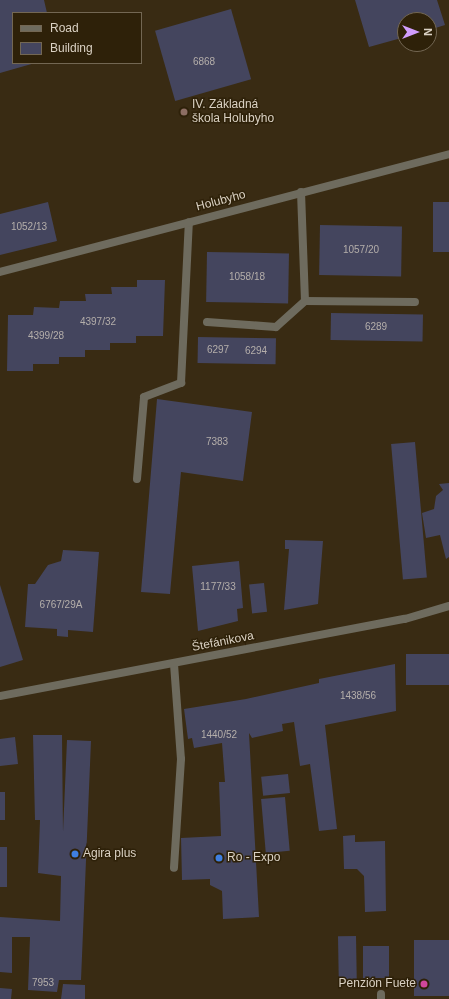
<!DOCTYPE html>
<html>
<head>
<meta charset="utf-8">
<style>
	body { margin:0 }
	#map { position:relative; width:449px; height:999px; overflow:hidden; background:#392b13; font-family:Arial,sans-serif }
	div>[style] { position:absolute }
	.building>* { inset:0; background:#44455e; transform-origin:0 0 }
	.service>* { height:8px; margin:-4px; padding:0 4px; transform-origin:4px; border-radius:4px; background:#6e6b5e }
	.minor>* { height:8px; margin:-4px; padding:0 4px; transform-origin:4px; border-radius:4px; background:#6e6b5e }
	.dots>* { width:11px; height:11px; translate:-50% -50%; box-sizing:border-box; border:2px solid #2e2109; border-radius:50% }
	span { translate:-50% -50%; white-space:nowrap; text-align:center; line-height:1.15; -webkit-text-stroke:3px #2e2109; paint-order:stroke }
	.number-label { font-size:10px; color:#b4aeaa }
	.number-label span { -webkit-text-stroke-width:0 }
	.poi-label { font-size:12px; color:#dad1c3 }
	.left { translate:0 -50%; text-align:left }
	.right { translate:-100% -50%; text-align:right }
	.street-label { font-size:12px; color:#dad1c3 }
	.legend { position:absolute; left:12px; top:12px; width:130px; height:52px; box-sizing:border-box; background:#2e2109; border:1px solid #736753; margin:0; padding:5px 7px; list-style:none; font-size:12px; color:#dad1c3 }
	.legend li { display:flex; align-items:center; gap:8px; height:20px }
	.legend b { width:20px; border:1px solid #736753 }
	.north { position:absolute; left:397px; top:12px; width:40px; height:40px; box-sizing:border-box; background:#2e2109; border:1px solid #736753; border-radius:50%; rotate:90deg; font-size:11px; font-weight:700; line-height:16px; text-align:center; color:#dad1c3 }
	.north::after { content:''; display:block; margin:auto; width:14px; height:18px; background:#d19dfe; clip-path:polygon(50% 0,100% 100%,50% 72%,0 100%) }
</style>
</head>
<body>
<div id="map">
	<div class="building">
		<div style="clip-path:polygon(0 0,44px 0,47px 13px,13px 13px,13px 63px,35px 63px,0 73px)"></div>
		<div style="clip-path:polygon(355px 0,437px 0,445px 25px,429px 30px,429px 20px,405px 20px,405px 37px,369px 47px)"></div>
		<div style="left:231px;top:9px;width:73px;height:79px;rotate:74deg"></div>
		<div style="clip-path:polygon(48px 202px,57px 241px,0 255px,0 214px)"></div>
		<div style="left:433px;top:202px;width:16px;height:50px"></div>
		<div style="left:320px;top:225px;width:82px;height:50px;rotate:1deg"></div>
		<div style="left:207px;top:252px;width:82px;height:50px;rotate:1deg"></div>
		<div style="clip-path:polygon(137px 280px,165px 280px,163px 336px,136px 336px,136px 343px,110px 343px,110px 350px,85px 350px,85px 357px,59px 357px,59px 364px,33px 364px,33px 371px,7px 371px,8px 315px,33px 315px,34px 307px,59px 308px,60px 301px,86px 301px,85px 294px,112px 294px,111px 287px,137px 287px)"></div>
		<div style="left:331px;top:313px;width:92px;height:27px;rotate:1deg"></div>
		<div style="left:198px;top:337px;width:78px;height:26px;rotate:1deg"></div>
		<div style="clip-path:polygon(157px 399px,252px 412px,243px 481px,181px 472px,170px 594px,141px 592px)"></div>
		<div style="left:415px;top:442px;width:136px;height:24px;rotate:85deg"></div>
		<div style="clip-path:polygon(449px 483px,449px 557px,446px 559px,440px 535px,426px 538px,422px 513px,434px 509px,436px 496px,443px 490px,439px 484px)"></div>
		<div style="clip-path:polygon(285px 540px,323px 541px,318px 604px,284px 610px,289px 549px,285px 549px)"></div>
		<div style="clip-path:polygon(63px 550px,99px 552px,93px 632px,68px 630px,68px 637px,57px 636px,57px 629px,25px 627px,28px 584px,35px 584px,48px 565px,61px 561px)"></div>
		<div style="clip-path:polygon(239px 561px,243px 608px,237px 609px,238px 621px,198px 631px,192px 566px)"></div>
		<div style="left:264px;top:583px;width:29px;height:15px;rotate:84deg"></div>
		<div style="clip-path:polygon(0 585px,23px 660px,0 667px)"></div>
		<div style="left:449px;top:654px;width:31px;height:43px;rotate:90deg"></div>
		<div style="clip-path:polygon(395px 664px,396px 711px,325px 725px,337px 829px,319px 831px,310px 764px,300px 766px,294px 722px,282px 724px,283px 731px,252px 738px,249px 733px,259px 917px,223px 919px,222px 891px,210px 885px,210px 879px,182px 880px,181px 838px,221px 836px,219px 782px,225px 782px,222px 743px,194px 748px,192px 738px,188px 739px,184px 709px,246px 699px,319px 683px,319px 679px)"></div>
		<div style="clip-path:polygon(33px 735px,62px 735px,63px 832px,67px 740px,91px 741px,81px 980px,59px 980px,57px 992px,28px 990px,30px 937px,12px 937px,12px 973px,0 972px,0 917px,60px 921px,61px 876px,38px 873px,40px 820px,35px 820px)"></div>
		<div style="clip-path:polygon(15px 737px,18px 764px,0 766px,0 739px)"></div>
		<div style="left:288px;top:774px;width:19px;height:27px;rotate:84deg"></div>
		<div style="left:0;top:792px;width:5px;height:28px"></div>
		<div style="left:285px;top:797px;width:54px;height:24px;rotate:85deg"></div>
		<div style="clip-path:polygon(355px 835px,355px 842px,385px 841px,386px 911px,365px 912px,364px 876px,357px 869px,344px 869px,343px 836px)"></div>
		<div style="left:0;top:847px;width:7px;height:40px"></div>
		<div style="left:356px;top:936px;width:43px;height:18px;rotate:89deg"></div>
		<div style="left:449px;top:940px;width:56px;height:35px;rotate:90deg"></div>
		<div style="left:363px;top:946px;width:26px;height:32px"></div>
		<div style="clip-path:polygon(63px 984px,85px 985px,85px 999px,61px 999px)"></div>
		<div style="clip-path:polygon(0 988px,12px 989px,11px 999px,0 999px)"></div>
	</div>
	<div class="service">
		<div style="left:301px;top:192px;width:109px;rotate:87.9deg"></div>
		<div style="left:207px;top:322px;width:69px;rotate:4.1deg"></div>
		<div style="left:276px;top:327px;width:39px;rotate:-42deg"></div>
		<div style="left:305px;top:301px;width:110px;rotate:0.5deg"></div>
		<div style="left:137px;top:479px;width:82px;rotate:-85.1deg"></div>
		<div style="left:144px;top:397px;width:40px;rotate:-21deg"></div>
		<div style="left:181px;top:383px;width:161px;rotate:-87.2deg"></div>
		<div style="left:174px;top:664px;width:95px;rotate:85.8deg"></div>
		<div style="left:181px;top:759px;width:109px;rotate:93.7deg"></div>
		<div style="left:381px;top:994px;width:5px;rotate:90deg"></div>
	</div>
	<div class="minor">
		<div style="left:0;top:272px;width:464px;rotate:-14.7deg"></div>
		<div style="left:0;top:696px;width:412px;rotate:-10.8deg"></div>
		<div style="left:405px;top:619px;width:46px;rotate:-16.5deg"></div>
	</div>
	<div class="dots">
		<div style="left:184px;top:112px;background:#8d6e63"></div>
		<div style="left:75px;top:854px;background:#3f7fe0"></div>
		<div style="left:219px;top:858px;background:#3f7fe0"></div>
		<div style="left:424px;top:984px;background:#d1479c"></div>
	</div>
	<div class="number-label">
		<span style="left:204px;top:62px">6868</span>
		<span style="left:29px;top:227px">1052/13</span>
		<span style="left:361px;top:250px">1057/20</span>
		<span style="left:247px;top:277px">1058/18</span>
		<span style="left:98px;top:322px">4397/32</span>
		<span style="left:376px;top:327px">6289</span>
		<span style="left:46px;top:336px">4399/28</span>
		<span style="left:218px;top:350px">6297</span>
		<span style="left:256px;top:351px">6294</span>
		<span style="left:217px;top:442px">7383</span>
		<span style="left:218px;top:587px">1177/33</span>
		<span style="left:61px;top:605px">6767/29A</span>
		<span style="left:358px;top:696px">1438/56</span>
		<span style="left:219px;top:735px">1440/52</span>
		<span style="left:43px;top:983px">7953</span>
	</div>
	<div class="poi-label">
		<span class="left" style="left:192px;top:112px">IV. Základná<br>škola Holubyho</span>
		<span class="left" style="left:83px;top:854px">Agira plus</span>
		<span class="left" style="left:227px;top:858px">Ro - Expo</span>
		<span class="right" style="left:416px;top:984px">Penzión Fuete</span>
	</div>
	<div class="street-label">
		<span style="left:221px;top:201px;rotate:-15deg">Holubyho</span>
		<span style="left:223px;top:642px;rotate:-11deg">Štefánikova</span>
	</div>
	<ul class="legend">
	<li><b style="height:5px;background:#6e6b5e"></b>Road</li>
	<li><b style="height:11px;background:#44455e"></b>Building</li>
	</ul>
	<div class="north">N</div>
</div>
</body>
</html>
